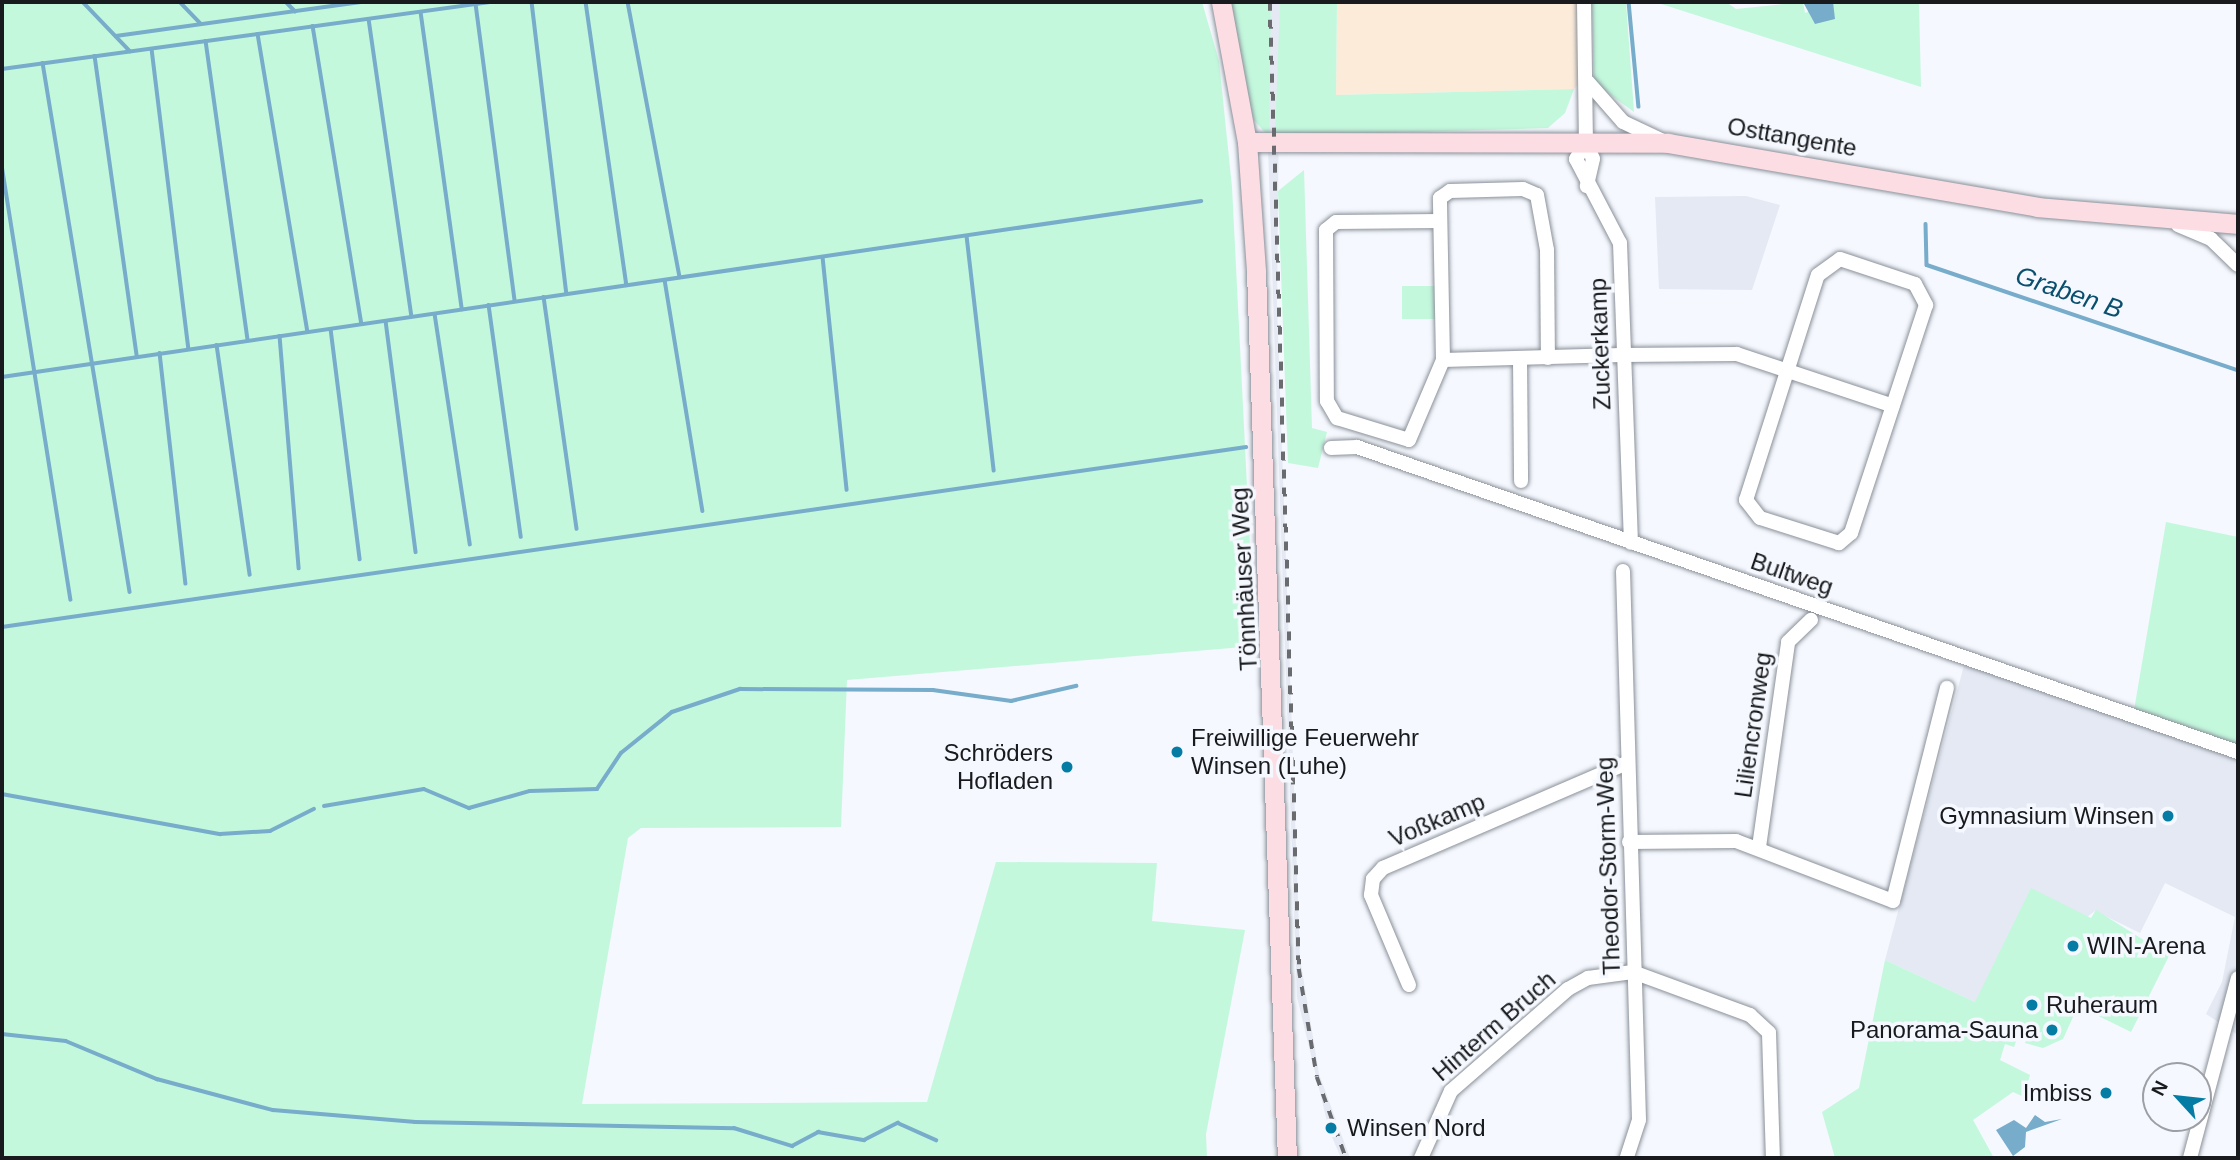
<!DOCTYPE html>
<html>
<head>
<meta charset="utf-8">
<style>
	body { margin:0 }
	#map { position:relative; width:2240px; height:1160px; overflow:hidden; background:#f5f8fe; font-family:Helvetica,sans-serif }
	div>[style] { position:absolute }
	.built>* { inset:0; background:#e4e9f3 }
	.industrial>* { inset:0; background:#fcebd9 }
	.green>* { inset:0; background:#c3f8dd; transform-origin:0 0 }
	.water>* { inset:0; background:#78accb }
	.stream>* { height:3.5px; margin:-1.75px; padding:0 1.75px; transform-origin:1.75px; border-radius:1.75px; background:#78accb }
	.roads { filter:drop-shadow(0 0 2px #8a9099) drop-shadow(0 0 2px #8a9099) }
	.street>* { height:14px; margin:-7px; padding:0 7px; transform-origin:7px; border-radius:7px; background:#fff }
	.secondary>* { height:19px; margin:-9.5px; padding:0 9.5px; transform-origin:9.5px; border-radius:9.5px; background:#fbdde3 }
	.rail>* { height:3.5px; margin-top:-1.75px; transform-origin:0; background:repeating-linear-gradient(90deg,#696b6f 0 9px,transparent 0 18px) }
	.dots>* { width:19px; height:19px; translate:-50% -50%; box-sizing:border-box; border:4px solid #f5f8fe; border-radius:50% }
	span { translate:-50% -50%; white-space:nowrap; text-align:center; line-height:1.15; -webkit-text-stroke:7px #f5f8fe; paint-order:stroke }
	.street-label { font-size:24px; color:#181a1d }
	.poi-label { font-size:24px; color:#181a1d }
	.left { translate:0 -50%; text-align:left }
	.right { translate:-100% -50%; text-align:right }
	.water-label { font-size:26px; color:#0b4f6e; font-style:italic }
	.frame { position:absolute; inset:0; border:4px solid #181a1d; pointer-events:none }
	.north { position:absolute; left:2142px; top:1062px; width:70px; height:70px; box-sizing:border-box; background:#f5f8fe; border:2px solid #9d9fa4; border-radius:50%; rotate:297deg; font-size:19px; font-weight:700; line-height:28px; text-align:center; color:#181a1d }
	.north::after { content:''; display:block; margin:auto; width:24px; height:32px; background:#057ca4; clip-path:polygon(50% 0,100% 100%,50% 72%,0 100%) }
</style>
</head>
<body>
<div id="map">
	<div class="built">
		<div style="clip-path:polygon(1263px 2px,1280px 2px,1277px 306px,1300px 958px,1319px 1074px,1350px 1158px,1341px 1158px,1329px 1130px,1297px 997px)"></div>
		<div style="clip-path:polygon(1746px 196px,1780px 205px,1752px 290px,1659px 289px,1655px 197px)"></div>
		<div style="clip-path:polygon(1966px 658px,2238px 752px,2238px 1035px,2206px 1014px,2222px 982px,2235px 917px,2165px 883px,2140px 933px,2095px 911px,1975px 1002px,1885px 960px)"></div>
	</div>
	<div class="industrial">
		<div style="clip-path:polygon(1337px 2px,1584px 2px,1586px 77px,1574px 89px,1336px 95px)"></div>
	</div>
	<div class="green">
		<div style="clip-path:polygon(2px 2px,1202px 2px,1219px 61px,1232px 187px,1255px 646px,847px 680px,841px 827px,641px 828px,628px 838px,582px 1104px,927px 1102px,996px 862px,1157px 863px,1152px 921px,1245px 930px,1206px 1134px,1207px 1158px,2px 1158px)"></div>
		<div style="clip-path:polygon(1229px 2px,1271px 2px,1269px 137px,1253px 119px)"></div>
		<div style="clip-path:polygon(1280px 2px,1337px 2px,1336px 95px,1574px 89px,1565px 113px,1548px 128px,1275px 136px)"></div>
		<div style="clip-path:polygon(1592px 2px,1626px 2px,1634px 112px,1594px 83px)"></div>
		<div style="clip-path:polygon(1655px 2px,1726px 2px,1736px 9px,1803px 2px,1805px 13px,1833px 2px,1919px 2px,1921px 87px)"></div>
		<div style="clip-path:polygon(1304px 170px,1312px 428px,1327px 432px,1318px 468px,1288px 463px,1278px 191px)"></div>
		<div style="left:1435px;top:286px;width:33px;height:33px;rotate:90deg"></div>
		<div style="clip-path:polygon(2166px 522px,2238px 537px,2238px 752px,2133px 716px)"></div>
		<div style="clip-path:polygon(2031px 888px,2091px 918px,2096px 910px,2169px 956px,2131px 1032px,2078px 1006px,2063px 1039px,2043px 1048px,2025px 1043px,2026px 1035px,2019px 1033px,2014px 1047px,2005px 1044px,2000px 1060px,2030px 1075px,2024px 1097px,2013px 1092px,1973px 1120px,1994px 1158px,1835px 1158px,1822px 1112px,1859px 1088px,1885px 960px,1975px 1002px)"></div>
	</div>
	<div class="water">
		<div style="clip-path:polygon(1803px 2px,1833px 2px,1835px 19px,1815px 24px)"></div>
		<div style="clip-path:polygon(2035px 1115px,2045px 1122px,2062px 1119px,2026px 1132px,2025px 1147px,2013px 1156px,1996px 1130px,2014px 1120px,2026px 1128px)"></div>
	</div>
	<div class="stream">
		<div style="left:83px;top:2px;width:68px;rotate:46.2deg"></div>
		<div style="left:180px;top:2px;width:30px;rotate:46deg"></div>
		<div style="left:286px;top:2px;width:13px;rotate:45deg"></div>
		<div style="left:532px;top:2px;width:294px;rotate:83.2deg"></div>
		<div style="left:586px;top:2px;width:286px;rotate:81.8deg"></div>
		<div style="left:628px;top:2px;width:280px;rotate:79.3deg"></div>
		<div style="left:1629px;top:2px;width:105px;rotate:84.6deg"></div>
		<div style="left:476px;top:4px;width:299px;rotate:82.5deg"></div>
		<div style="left:421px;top:12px;width:300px;rotate:82.1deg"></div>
		<div style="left:369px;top:19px;width:300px;rotate:81.8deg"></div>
		<div style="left:313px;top:26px;width:302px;rotate:80.7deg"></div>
		<div style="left:258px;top:34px;width:302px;rotate:80.5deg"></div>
		<div style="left:116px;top:36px;width:247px;rotate:-7.9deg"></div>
		<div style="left:206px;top:41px;width:302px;rotate:82deg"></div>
		<div style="left:152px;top:49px;width:302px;rotate:83deg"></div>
		<div style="left:95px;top:56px;width:303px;rotate:82deg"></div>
		<div style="left:43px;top:63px;width:536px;rotate:80.66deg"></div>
		<div style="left:2px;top:69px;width:496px;rotate:-7.8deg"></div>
		<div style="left:2px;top:165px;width:440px;rotate:81deg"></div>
		<div style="left:1926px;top:224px;width:41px;rotate:88.6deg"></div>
		<div style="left:1927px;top:265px;width:328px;rotate:18.7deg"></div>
		<div style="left:967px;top:236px;width:236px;rotate:83.4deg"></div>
		<div style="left:823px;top:257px;width:234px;rotate:84.1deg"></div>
		<div style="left:665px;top:280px;width:234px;rotate:80.7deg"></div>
		<div style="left:544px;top:297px;width:234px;rotate:81.9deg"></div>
		<div style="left:489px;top:305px;width:234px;rotate:82.1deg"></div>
		<div style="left:435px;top:314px;width:233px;rotate:81.3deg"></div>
		<div style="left:386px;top:321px;width:233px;rotate:82.6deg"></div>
		<div style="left:331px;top:329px;width:232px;rotate:82.8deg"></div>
		<div style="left:280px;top:336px;width:233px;rotate:85.3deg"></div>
		<div style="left:217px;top:345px;width:232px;rotate:81.8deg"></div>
		<div style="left:160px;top:353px;width:232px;rotate:83.6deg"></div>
		<div style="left:2px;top:377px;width:1212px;rotate:-8.35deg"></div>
		<div style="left:2px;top:627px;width:1257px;rotate:-8.23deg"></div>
		<div style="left:2px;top:794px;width:222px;rotate:10.4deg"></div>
		<div style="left:220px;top:834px;width:50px;rotate:-3.4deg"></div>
		<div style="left:270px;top:831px;width:49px;rotate:-26.6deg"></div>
		<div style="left:324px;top:806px;width:101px;rotate:-9.6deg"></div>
		<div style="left:424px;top:789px;width:49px;rotate:22.9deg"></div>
		<div style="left:469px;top:808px;width:63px;rotate:-15.6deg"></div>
		<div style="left:530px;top:791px;width:67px;rotate:-1.7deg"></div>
		<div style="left:597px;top:789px;width:43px;rotate:-56.3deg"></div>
		<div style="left:621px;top:753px;width:65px;rotate:-38.8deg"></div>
		<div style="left:672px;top:712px;width:72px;rotate:-18.7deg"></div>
		<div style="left:740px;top:689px;width:193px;rotate:0.3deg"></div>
		<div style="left:933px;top:690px;width:79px;rotate:8deg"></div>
		<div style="left:1011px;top:701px;width:67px;rotate:-13deg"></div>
		<div style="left:2px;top:1034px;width:64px;rotate:6.2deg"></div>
		<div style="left:66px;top:1041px;width:99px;rotate:22.7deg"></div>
		<div style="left:157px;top:1079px;width:120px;rotate:15deg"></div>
		<div style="left:273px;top:1110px;width:143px;rotate:4.8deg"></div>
		<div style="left:415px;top:1122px;width:319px;rotate:1.1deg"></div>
		<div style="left:734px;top:1128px;width:61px;rotate:17.2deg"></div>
		<div style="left:792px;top:1146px;width:30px;rotate:-28deg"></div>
		<div style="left:818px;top:1132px;width:47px;rotate:9.9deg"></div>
		<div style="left:864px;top:1140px;width:38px;rotate:-27deg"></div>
		<div style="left:898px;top:1123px;width:42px;rotate:24.1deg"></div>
	</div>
	<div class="roads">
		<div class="street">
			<div style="left:1584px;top:2px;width:141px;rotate:89.2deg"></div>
			<div style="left:1586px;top:143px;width:17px;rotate:66deg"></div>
			<div style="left:1593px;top:159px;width:28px;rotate:103deg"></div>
			<div style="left:1588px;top:82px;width:53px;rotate:48.8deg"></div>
			<div style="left:1623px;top:122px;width:44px;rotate:25.4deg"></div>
			<div style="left:1586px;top:143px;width:19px;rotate:122deg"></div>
			<div style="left:1576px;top:159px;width:95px;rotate:62.4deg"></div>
			<div style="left:1620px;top:243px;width:300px;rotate:87.9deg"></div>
			<div style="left:1439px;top:221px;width:103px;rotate:179.4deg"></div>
			<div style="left:1336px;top:222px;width:13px;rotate:141deg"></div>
			<div style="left:1326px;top:230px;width:171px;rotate:89.7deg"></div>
			<div style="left:1327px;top:401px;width:20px;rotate:60deg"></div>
			<div style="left:1337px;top:418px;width:75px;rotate:17deg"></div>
			<div style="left:1409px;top:440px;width:87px;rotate:-67deg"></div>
			<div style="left:1443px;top:360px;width:178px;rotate:-1.6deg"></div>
			<div style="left:1621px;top:355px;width:116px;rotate:-0.5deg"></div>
			<div style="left:1737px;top:354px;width:164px;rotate:18.4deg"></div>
			<div style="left:2178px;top:225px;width:36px;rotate:23deg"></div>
			<div style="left:2211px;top:239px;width:37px;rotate:44deg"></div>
			<div style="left:1840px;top:259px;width:79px;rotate:18.4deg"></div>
			<div style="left:1915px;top:284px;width:24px;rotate:62deg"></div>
			<div style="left:1926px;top:305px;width:240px;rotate:108.2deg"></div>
			<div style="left:1851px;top:533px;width:16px;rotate:140deg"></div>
			<div style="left:1839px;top:543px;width:83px;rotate:-162.4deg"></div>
			<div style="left:1760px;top:518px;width:23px;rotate:-128deg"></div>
			<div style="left:1746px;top:500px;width:236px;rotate:-72.3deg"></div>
			<div style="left:1818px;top:275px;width:27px;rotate:-36deg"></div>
			<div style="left:1520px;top:358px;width:123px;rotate:89.5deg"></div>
			<div style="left:1443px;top:360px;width:162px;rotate:-91.1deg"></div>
			<div style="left:1440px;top:198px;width:12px;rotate:-35deg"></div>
			<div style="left:1450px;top:191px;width:73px;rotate:-1.6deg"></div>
			<div style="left:1523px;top:189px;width:15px;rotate:23deg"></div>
			<div style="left:1537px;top:195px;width:56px;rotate:79.7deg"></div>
			<div style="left:1547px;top:250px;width:108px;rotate:89.5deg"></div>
			<div style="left:1331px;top:448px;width:26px;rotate:-2deg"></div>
			<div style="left:1357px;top:447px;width:932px;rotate:19.1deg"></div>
			<div style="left:1623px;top:571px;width:549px;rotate:88.33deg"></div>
			<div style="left:1639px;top:1120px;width:40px;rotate:108deg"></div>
			<div style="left:1629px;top:842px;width:107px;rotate:-0.5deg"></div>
			<div style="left:1736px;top:841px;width:168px;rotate:20.9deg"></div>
			<div style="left:1893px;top:901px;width:220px;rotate:-75.8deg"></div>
			<div style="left:1759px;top:847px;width:207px;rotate:-81.9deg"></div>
			<div style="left:1788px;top:642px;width:32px;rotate:-44deg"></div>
			<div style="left:1409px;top:985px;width:98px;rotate:-112.9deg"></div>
			<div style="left:1371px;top:895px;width:16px;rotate:-83deg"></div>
			<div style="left:1373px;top:879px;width:15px;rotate:-48deg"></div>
			<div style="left:1383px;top:868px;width:266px;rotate:-23.3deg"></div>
			<div style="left:1421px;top:1158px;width:73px;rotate:-65.9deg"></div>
			<div style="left:1451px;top:1091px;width:155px;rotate:-41.1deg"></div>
			<div style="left:1568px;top:989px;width:23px;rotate:-29deg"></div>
			<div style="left:1588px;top:978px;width:45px;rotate:-7.6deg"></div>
			<div style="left:1633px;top:972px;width:125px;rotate:20.2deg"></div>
			<div style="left:1750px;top:1015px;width:26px;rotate:43deg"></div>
			<div style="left:1769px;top:1033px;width:125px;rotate:88.2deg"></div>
			<div style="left:2190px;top:1158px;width:186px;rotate:-75.1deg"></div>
		</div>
		<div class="secondary">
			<div style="left:1221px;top:2px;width:142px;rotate:79.5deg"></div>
			<div style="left:1247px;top:142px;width:130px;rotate:86deg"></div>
			<div style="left:1256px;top:272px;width:887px;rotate:88deg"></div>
			<div style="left:1247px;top:142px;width:421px;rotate:0.1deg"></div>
			<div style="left:1668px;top:143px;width:375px;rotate:9.8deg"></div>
			<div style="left:2037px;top:207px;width:202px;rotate:4.8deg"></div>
		</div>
	</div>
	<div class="rail">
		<div style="left:1270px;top:2px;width:967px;rotate:88.28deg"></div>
		<div style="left:1299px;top:969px;width:109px;rotate:80.5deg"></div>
		<div style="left:1317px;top:1077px;width:86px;rotate:70.3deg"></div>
	</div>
	<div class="dots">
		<div style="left:1177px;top:752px;background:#057ca4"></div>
		<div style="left:1067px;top:767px;background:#057ca4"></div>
		<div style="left:2168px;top:816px;background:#057ca4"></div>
		<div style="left:2073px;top:946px;background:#057ca4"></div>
		<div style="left:2032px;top:1005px;background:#057ca4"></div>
		<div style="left:2052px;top:1030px;background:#057ca4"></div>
		<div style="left:2106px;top:1093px;background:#057ca4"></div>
		<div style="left:1331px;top:1128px;background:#057ca4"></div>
	</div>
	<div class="street-label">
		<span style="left:1792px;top:137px;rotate:10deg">Osttangente</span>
		<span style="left:1600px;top:344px;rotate:-92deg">Zuckerkamp</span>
		<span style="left:1792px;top:574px;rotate:19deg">Bultweg</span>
		<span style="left:1244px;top:579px;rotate:-93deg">Tönnhäuser Weg</span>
		<span style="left:1753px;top:725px;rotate:-82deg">Liliencronweg</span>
		<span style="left:1437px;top:820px;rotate:-23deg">Voßkamp</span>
		<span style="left:1608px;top:866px;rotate:-92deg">Theodor-Storm-Weg</span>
		<span style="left:1494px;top:1026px;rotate:-41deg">Hinterm Bruch</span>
	</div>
	<div class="poi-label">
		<span class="left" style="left:1191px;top:752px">Freiwillige Feuerwehr<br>Winsen (Luhe)</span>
		<span class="right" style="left:1053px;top:767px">Schröders<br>Hofladen</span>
		<span class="right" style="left:2154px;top:816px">Gymnasium Winsen</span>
		<span class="left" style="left:2087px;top:946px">WIN-Arena</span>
		<span class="left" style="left:2046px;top:1005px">Ruheraum</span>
		<span class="right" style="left:2038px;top:1030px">Panorama-Sauna</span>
		<span class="right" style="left:2092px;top:1093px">Imbiss</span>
		<span class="left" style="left:1347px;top:1128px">Winsen Nord</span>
	</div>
	<div class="water-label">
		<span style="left:2069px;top:293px;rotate:19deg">Graben B</span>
	</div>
	<div class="frame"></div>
	<div class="north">N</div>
</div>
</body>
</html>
